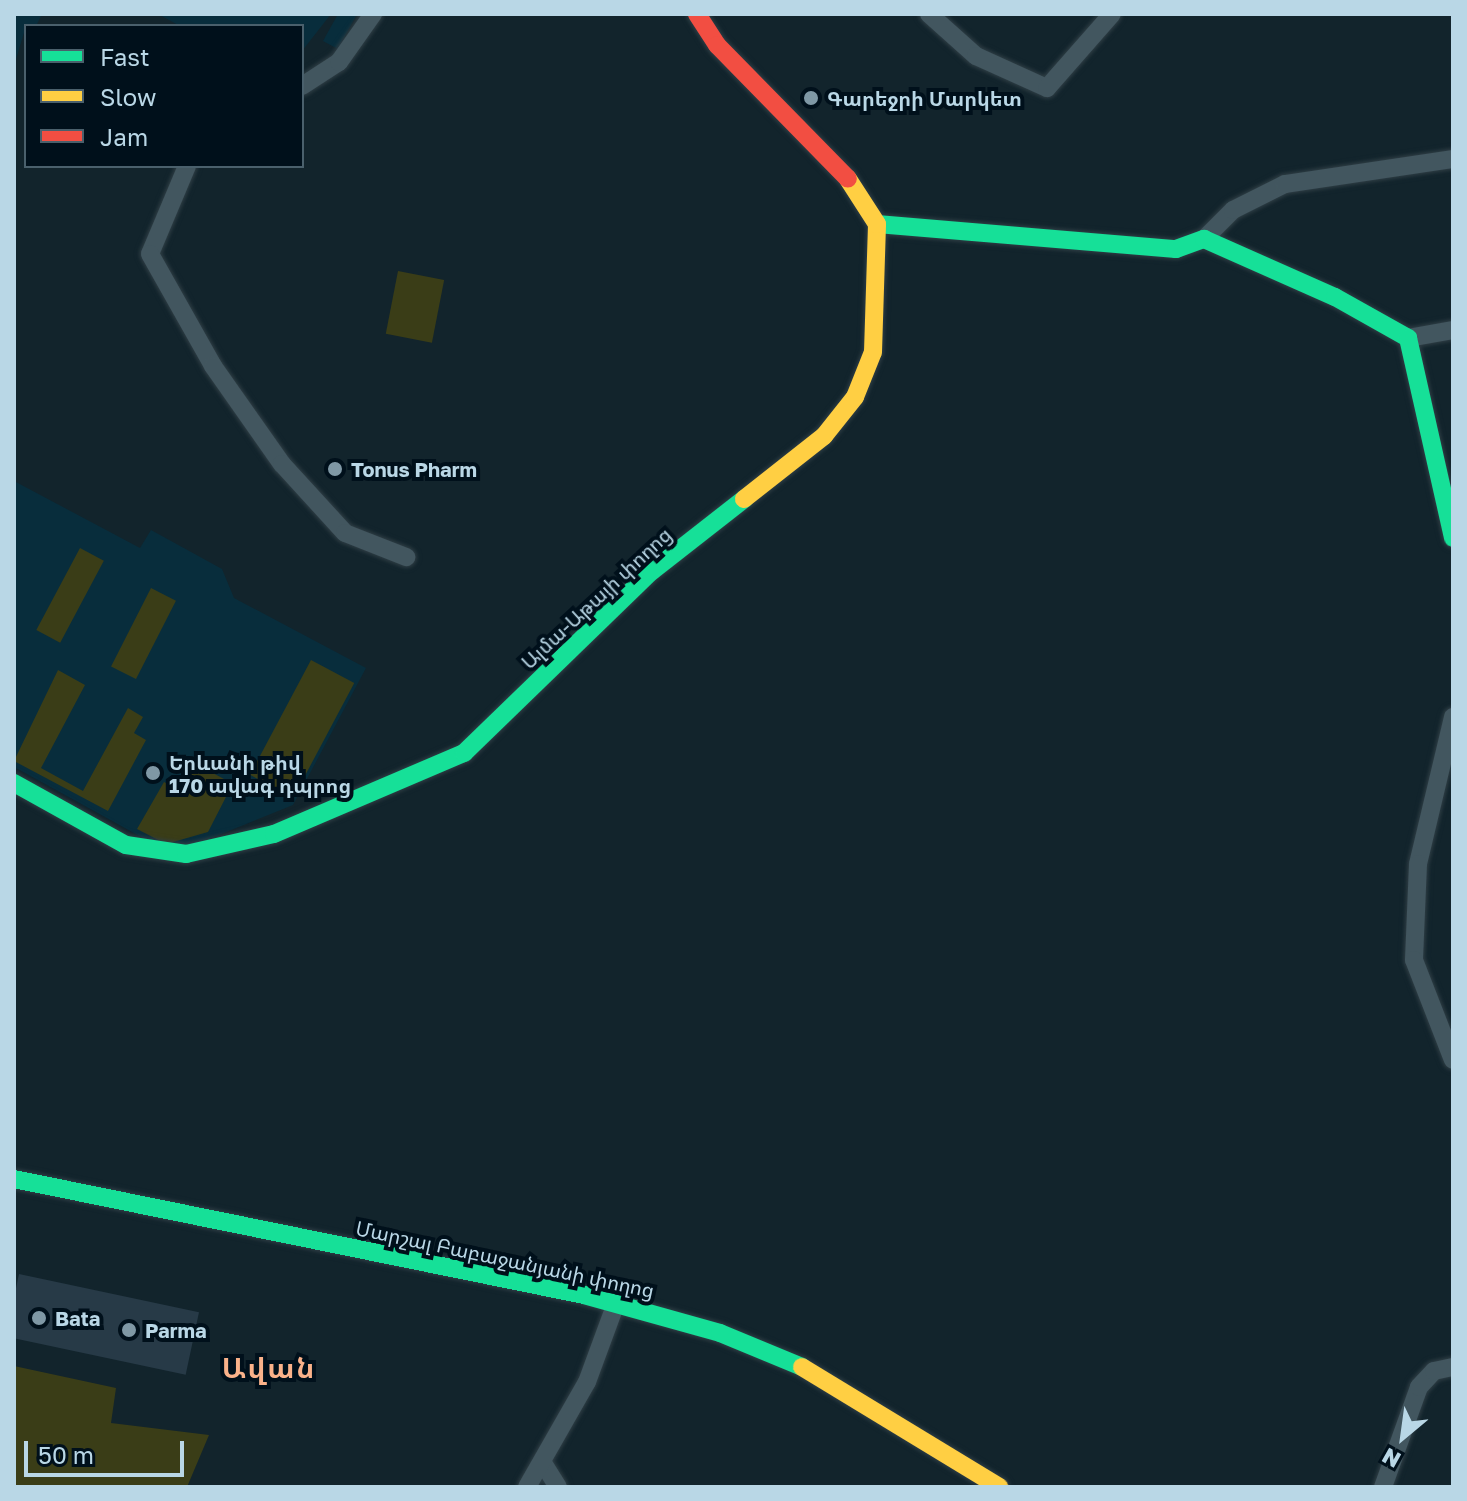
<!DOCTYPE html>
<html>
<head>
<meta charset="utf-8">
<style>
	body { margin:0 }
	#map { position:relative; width:1467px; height:1501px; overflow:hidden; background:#12242c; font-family:"Golos Text","Noto Sans Armenian",sans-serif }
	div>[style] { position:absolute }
	.built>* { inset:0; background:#082d3c }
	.green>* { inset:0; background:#3a3d17; transform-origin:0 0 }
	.building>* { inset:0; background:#273a47; transform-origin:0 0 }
	.roads { filter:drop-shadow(0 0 2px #2f3e45) drop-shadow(0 0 2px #2f3e45) }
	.street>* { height:18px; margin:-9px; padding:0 9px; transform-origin:9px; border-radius:9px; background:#42565f }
	.fast>* { height:18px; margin:-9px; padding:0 9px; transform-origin:9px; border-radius:9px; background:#16e098 }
	.slow>* { height:18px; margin:-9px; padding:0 9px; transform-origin:9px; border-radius:9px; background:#ffcf43 }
	.jam>* { height:18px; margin:-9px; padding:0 9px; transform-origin:9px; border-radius:9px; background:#f24e42 }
	.dots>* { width:22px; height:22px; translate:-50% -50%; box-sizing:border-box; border:4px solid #00101b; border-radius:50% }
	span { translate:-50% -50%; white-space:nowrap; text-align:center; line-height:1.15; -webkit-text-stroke:8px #00101b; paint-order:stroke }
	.poi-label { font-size:20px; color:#b9d7e6; font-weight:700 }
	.left { translate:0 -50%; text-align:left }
	.street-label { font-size:20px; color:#b9d7e6 }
	.district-label { font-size:28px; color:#fab28a; font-weight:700; letter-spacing:2px }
	.frame { position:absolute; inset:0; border:16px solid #b9d7e6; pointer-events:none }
	.legend { position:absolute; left:24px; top:24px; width:280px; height:144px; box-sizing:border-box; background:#00101b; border:2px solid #4a606c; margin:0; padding:10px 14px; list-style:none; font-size:24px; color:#b9d7e6 }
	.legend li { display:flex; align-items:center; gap:16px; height:40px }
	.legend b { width:40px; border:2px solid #4a606c }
	.north { position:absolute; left:1363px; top:1397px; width:80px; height:80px; -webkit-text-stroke:6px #00101b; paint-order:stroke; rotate:209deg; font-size:22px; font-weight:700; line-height:32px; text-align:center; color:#b9d7e6 }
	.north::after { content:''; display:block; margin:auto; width:28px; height:36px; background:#b9d7e6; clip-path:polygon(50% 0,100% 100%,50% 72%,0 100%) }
	.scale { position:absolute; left:24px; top:1441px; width:160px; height:36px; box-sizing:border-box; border:4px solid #b9d7e6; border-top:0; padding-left:10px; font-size:24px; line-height:28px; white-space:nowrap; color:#b9d7e6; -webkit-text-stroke:6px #00101b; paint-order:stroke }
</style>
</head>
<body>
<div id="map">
	<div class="built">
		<div style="clip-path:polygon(14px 14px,42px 14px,36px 26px,26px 26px,14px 66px)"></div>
		<div style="clip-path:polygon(158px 14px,331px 14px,302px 51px,302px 26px,180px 26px)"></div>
		<div style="clip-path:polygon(338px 14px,357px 14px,338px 49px,323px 41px)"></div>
		<div style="clip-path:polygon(14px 481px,140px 548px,151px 530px,222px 569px,234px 598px,366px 668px,293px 805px,172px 854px,14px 767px)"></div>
	</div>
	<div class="green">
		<div style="left:398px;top:271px;width:47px;height:64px;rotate:11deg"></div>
		<div style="left:80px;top:548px;width:27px;height:93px;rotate:28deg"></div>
		<div style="left:151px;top:588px;width:28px;height:88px;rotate:27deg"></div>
		<div style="left:311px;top:660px;width:49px;height:130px;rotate:28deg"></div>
		<div style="clip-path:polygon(58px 670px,85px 685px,41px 768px,83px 791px,128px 708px,143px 717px,134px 733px,146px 740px,108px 811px,14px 761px)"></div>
		<div style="clip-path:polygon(194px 763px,224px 779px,227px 795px,208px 832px,166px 844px,137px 829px,164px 782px,179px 790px)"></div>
		<div style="clip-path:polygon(14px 1366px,116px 1388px,111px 1423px,209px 1435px,187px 1487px,14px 1487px)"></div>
	</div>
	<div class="building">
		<div style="left:19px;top:1274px;width:184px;height:64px;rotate:12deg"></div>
	</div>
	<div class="roads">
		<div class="street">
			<div style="left:929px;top:14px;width:63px;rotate:41.8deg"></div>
			<div style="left:976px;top:56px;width:78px;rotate:24.3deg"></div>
			<div style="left:1047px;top:88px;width:98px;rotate:-48.7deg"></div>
			<div style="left:302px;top:86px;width:44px;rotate:-33deg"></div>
			<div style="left:339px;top:62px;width:59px;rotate:-54.7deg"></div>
			<div style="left:187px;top:166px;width:95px;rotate:112.8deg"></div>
			<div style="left:150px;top:254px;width:129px;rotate:60.6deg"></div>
			<div style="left:213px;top:366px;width:120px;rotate:54.9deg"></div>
			<div style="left:282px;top:464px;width:93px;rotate:47.6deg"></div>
			<div style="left:345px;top:533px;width:66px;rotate:21.5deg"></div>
			<div style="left:1204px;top:239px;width:41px;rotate:-45deg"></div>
			<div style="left:1233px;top:210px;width:58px;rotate:-26.6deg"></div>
			<div style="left:1285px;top:184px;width:170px;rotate:-8.5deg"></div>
			<div style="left:1408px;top:338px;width:46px;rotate:-10.1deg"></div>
			<div style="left:1453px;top:717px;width:151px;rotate:103.4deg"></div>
			<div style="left:1418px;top:864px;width:96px;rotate:92.4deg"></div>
			<div style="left:1414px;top:960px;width:107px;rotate:68.7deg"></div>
			<div style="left:543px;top:1463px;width:28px;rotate:58deg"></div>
			<div style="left:527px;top:1487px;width:121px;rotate:-60.3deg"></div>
			<div style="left:587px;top:1382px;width:84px;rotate:-69.8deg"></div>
			<div style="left:1383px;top:1487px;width:106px;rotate:-70.2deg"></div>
			<div style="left:1419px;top:1387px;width:22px;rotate:-47deg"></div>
			<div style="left:1434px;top:1371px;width:19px;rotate:-12deg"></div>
		</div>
		<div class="fast">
			<div style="left:877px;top:224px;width:300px;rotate:4.8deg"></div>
			<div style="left:1176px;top:249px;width:30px;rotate:-20deg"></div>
			<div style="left:1204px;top:239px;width:143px;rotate:23.9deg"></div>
			<div style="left:1335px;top:297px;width:84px;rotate:29.3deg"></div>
			<div style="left:1408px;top:338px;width:205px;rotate:77.3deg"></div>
			<div style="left:14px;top:783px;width:128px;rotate:29deg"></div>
			<div style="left:126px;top:845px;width:61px;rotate:8.5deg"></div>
			<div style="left:186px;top:854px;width:90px;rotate:-12.8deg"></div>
			<div style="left:274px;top:834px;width:207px;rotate:-23.1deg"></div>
			<div style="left:464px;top:753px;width:262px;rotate:-44.1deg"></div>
			<div style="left:652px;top:571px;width:117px;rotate:-38deg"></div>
			<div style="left:14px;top:1179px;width:582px;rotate:11.5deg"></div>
			<div style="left:584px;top:1295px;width:141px;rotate:15.6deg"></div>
			<div style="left:720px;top:1333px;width:89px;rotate:22.5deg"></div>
		</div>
		<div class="slow">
			<div style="left:744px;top:499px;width:102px;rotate:-38.2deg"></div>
			<div style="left:824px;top:436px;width:50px;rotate:-51.5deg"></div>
			<div style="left:855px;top:397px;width:48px;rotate:-68.2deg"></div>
			<div style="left:873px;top:352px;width:128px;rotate:-88.2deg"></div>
			<div style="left:877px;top:224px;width:54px;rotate:-122.8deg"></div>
			<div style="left:802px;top:1367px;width:231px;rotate:31.3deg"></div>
		</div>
		<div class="jam">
			<div style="left:697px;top:14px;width:37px;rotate:57deg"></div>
			<div style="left:717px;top:45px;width:187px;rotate:45.6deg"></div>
		</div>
	</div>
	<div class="dots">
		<div style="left:811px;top:98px;background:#7f98a5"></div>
		<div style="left:335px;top:469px;background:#7f98a5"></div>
		<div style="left:153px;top:773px;background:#7f98a5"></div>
		<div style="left:39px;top:1318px;background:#7f98a5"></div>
		<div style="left:129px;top:1330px;background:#7f98a5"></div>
	</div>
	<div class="poi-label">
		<span class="left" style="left:827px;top:98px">Գարեջրի Մարկետ</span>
		<span class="left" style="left:351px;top:469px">Tonus Pharm</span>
		<span class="left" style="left:169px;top:774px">Երևանի թիվ<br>170 ավագ դպրոց</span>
		<span class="left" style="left:55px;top:1318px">Bata</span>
		<span class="left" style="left:145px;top:1330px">Parma</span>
	</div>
	<div class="street-label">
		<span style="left:596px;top:598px;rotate:-43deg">Ալմա-Աթայի փողոց</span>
		<span style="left:505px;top:1259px;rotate:12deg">Մարշալ Բաբաջանյանի փողոց</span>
	</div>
	<div class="district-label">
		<span style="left:269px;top:1368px">Ավան</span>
	</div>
	<div class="frame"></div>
	<ul class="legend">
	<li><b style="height:10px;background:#16e098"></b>Fast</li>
	<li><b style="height:10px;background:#ffcf43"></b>Slow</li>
	<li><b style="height:10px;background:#f24e42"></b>Jam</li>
	</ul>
	<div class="north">N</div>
	<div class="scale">50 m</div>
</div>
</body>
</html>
